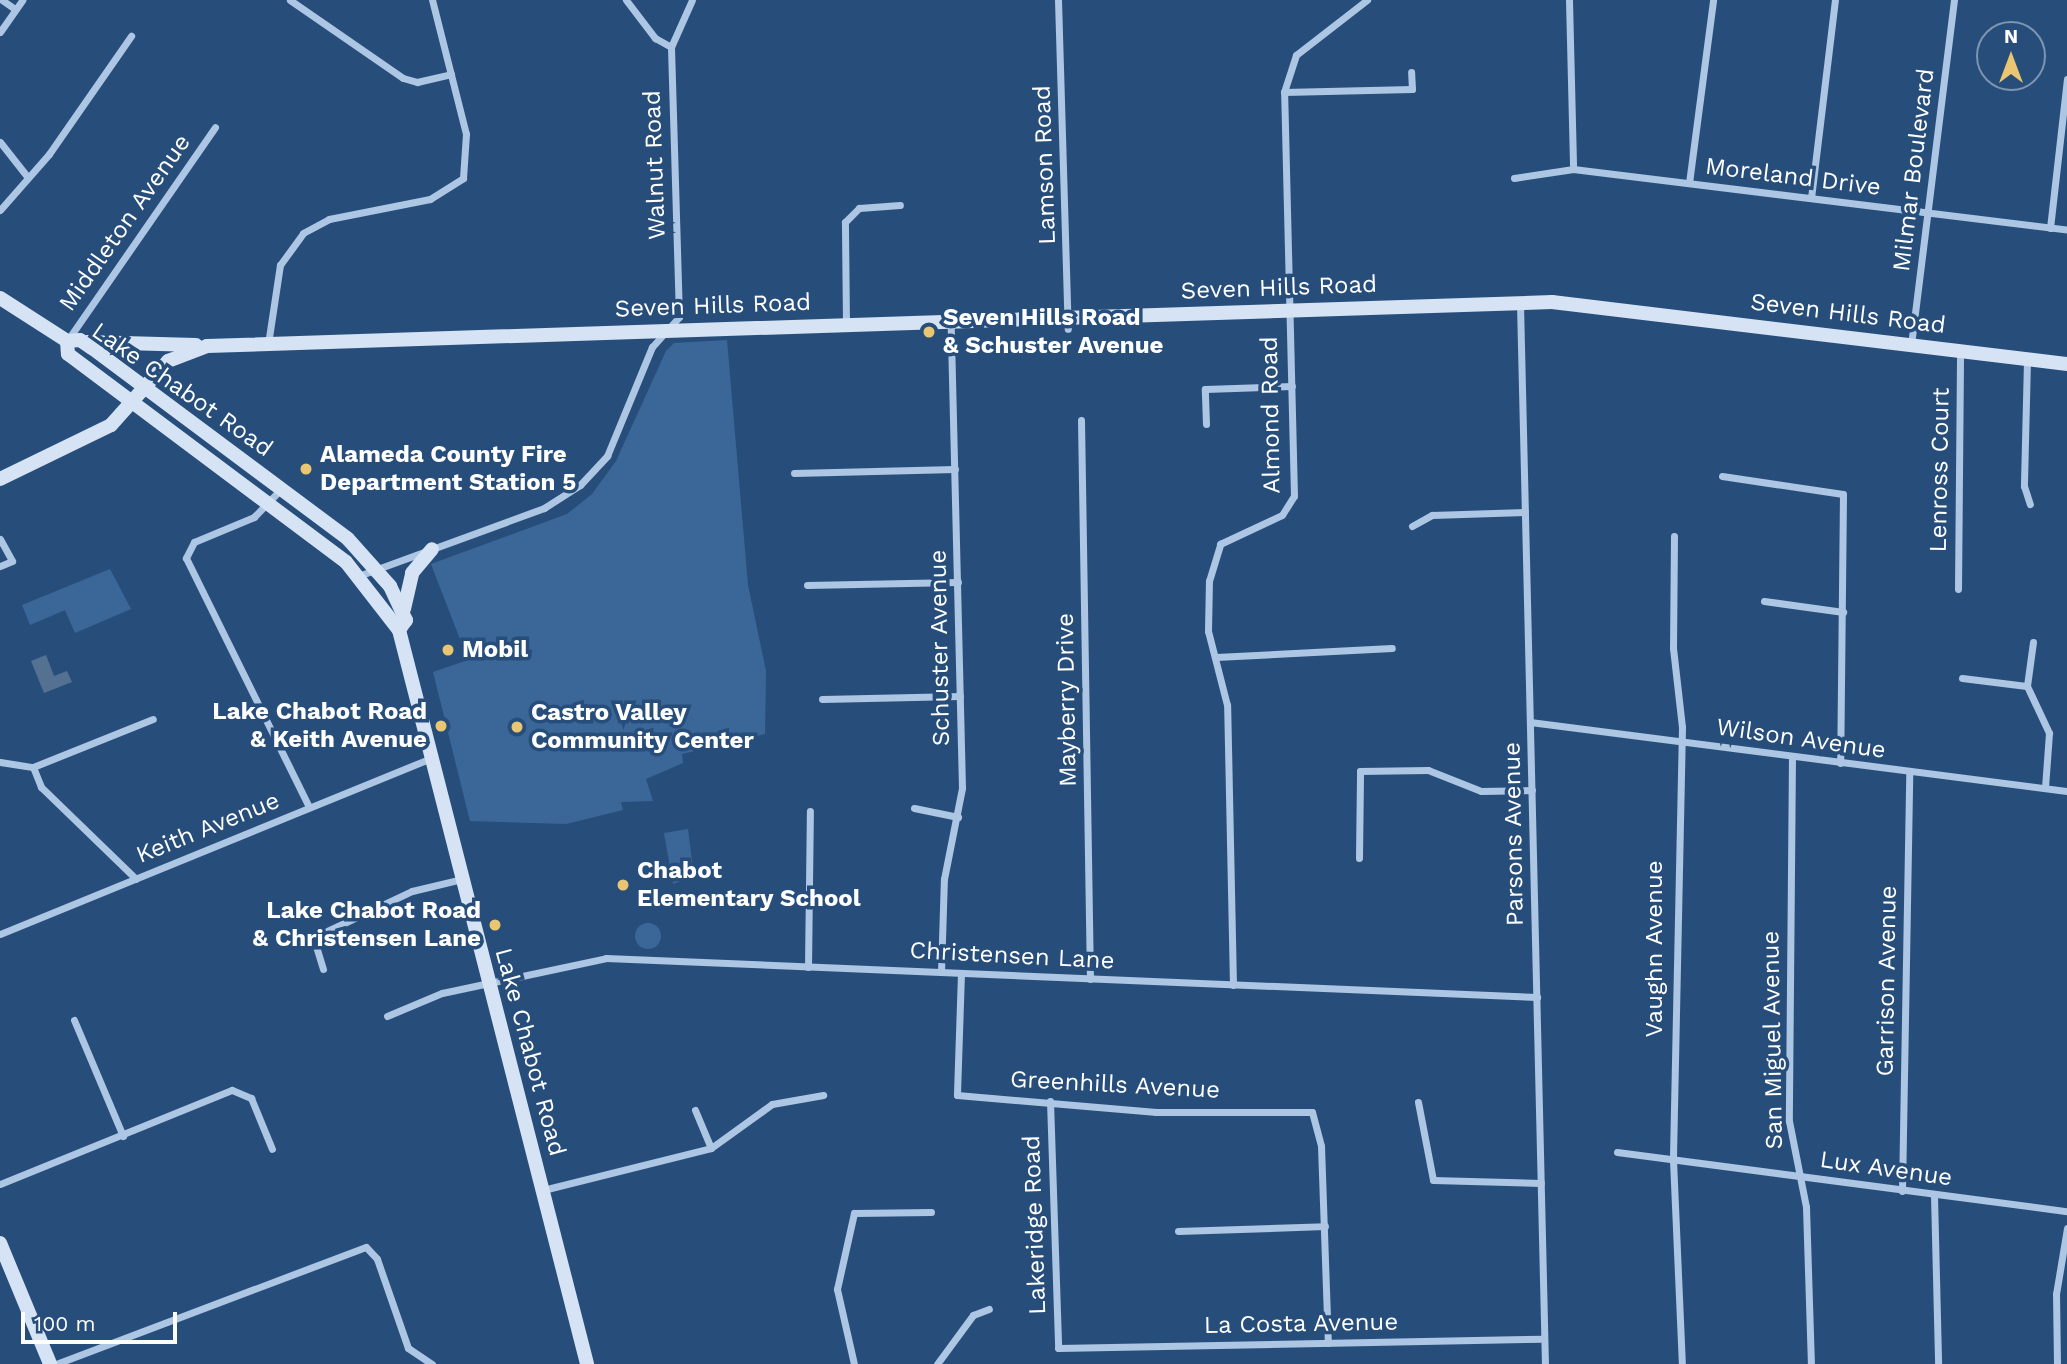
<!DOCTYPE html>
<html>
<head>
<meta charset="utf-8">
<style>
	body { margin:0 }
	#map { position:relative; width:2067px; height:1364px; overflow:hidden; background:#274e7b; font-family:"Work Sans",sans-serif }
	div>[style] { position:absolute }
	.green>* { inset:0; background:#3b6798 }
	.round { border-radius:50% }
	.water>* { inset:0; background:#557192 }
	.street>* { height:7px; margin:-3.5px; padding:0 3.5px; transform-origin:3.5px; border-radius:3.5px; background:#acc6e4 }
	.secondary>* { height:14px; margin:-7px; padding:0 7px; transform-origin:7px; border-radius:7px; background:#d5e3f4 }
	.dots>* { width:19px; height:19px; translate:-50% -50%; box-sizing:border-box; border:4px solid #274e7b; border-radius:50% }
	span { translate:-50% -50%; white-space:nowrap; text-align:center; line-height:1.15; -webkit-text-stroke:7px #274e7b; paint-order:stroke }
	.street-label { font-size:24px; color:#fff }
	.poi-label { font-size:24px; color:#fff; font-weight:700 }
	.left { translate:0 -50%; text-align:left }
	.right { translate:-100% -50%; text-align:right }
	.north { position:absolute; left:1976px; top:21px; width:70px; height:70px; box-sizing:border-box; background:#274e7b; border:2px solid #7d95b0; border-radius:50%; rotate:0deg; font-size:19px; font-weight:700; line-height:28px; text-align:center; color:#fff }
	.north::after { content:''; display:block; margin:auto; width:24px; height:32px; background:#ebc672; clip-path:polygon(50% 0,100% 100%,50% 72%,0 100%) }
	.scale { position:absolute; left:21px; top:1312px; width:156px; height:32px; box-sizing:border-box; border:4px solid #fff; border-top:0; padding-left:9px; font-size:21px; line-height:24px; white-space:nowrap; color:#fff; -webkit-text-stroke:5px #274e7b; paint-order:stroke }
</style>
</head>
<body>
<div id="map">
	<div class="green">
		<div style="clip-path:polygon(727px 340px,748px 585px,766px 671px,765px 734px,682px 754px,683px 763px,646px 779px,653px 801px,621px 802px,623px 810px,566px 824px,470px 821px,433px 672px,468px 660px,431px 564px,567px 514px,592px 494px,616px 461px,666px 351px,674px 343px)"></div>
		<div style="clip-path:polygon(110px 569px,131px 609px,75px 633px,65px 610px,30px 625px,22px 605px)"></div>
		<div style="clip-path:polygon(688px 829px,694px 877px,673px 884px,664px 833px)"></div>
		<div class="round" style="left:635px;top:923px;width:26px;height:26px"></div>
	</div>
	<div class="water">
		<div style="clip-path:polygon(46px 655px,54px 676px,67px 671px,72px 682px,44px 693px,31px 661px)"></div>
	</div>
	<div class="street">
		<div style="left:2px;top:0;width:16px;rotate:35deg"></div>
		<div style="left:290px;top:0;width:137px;rotate:34.6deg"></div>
		<div style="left:403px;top:78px;width:15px;rotate:16deg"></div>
		<div style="left:417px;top:82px;width:35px;rotate:-13deg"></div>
		<div style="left:626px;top:0;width:48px;rotate:52.7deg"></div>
		<div style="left:655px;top:38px;width:18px;rotate:29deg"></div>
		<div style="left:1058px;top:0;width:329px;rotate:88.3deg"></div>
		<div style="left:1569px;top:0;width:169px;rotate:88.6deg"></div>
		<div style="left:0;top:32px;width:39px;rotate:-55deg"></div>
		<div style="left:1284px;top:92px;width:128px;rotate:-1.3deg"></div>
		<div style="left:1412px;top:89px;width:17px;rotate:-93deg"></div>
		<div style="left:0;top:142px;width:42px;rotate:51.8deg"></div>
		<div style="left:1514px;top:178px;width:60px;rotate:-8.7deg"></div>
		<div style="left:1573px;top:169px;width:498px;rotate:7deg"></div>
		<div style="left:1689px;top:183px;width:185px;rotate:-82.5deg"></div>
		<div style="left:1811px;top:198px;width:199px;rotate:-83.1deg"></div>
		<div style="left:0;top:210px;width:74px;rotate:-48.8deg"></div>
		<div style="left:49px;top:154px;width:144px;rotate:-55.2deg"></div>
		<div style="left:2050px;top:228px;width:150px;rotate:-83.5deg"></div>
		<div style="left:1520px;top:304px;width:1060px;rotate:88.65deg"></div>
		<div style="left:846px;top:324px;width:102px;rotate:-90.6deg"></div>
		<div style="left:845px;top:222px;width:20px;rotate:-45deg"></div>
		<div style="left:859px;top:208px;width:41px;rotate:-4.2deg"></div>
		<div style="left:67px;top:341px;width:260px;rotate:-55.3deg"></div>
		<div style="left:268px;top:344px;width:80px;rotate:-81.4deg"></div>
		<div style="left:280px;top:265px;width:39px;rotate:-54deg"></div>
		<div style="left:303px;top:233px;width:30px;rotate:-28deg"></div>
		<div style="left:329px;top:219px;width:103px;rotate:-11.2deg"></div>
		<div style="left:430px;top:199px;width:39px;rotate:-32deg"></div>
		<div style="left:463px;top:178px;width:44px;rotate:-86.1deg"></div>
		<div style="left:466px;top:134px;width:138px;rotate:-104.2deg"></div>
		<div style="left:1911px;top:345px;width:348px;rotate:-82.9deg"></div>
		<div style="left:2027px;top:360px;width:126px;rotate:91.4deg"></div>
		<div style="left:2024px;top:486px;width:19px;rotate:72deg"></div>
		<div style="left:1081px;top:420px;width:559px;rotate:89.08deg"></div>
		<div style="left:1206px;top:424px;width:35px;rotate:-92deg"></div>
		<div style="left:1205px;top:389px;width:87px;rotate:-2deg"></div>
		<div style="left:794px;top:473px;width:161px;rotate:-1.4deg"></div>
		<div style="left:1722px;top:476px;width:122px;rotate:8.5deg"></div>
		<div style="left:1843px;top:494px;width:269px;rotate:90.6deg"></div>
		<div style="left:281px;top:489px;width:39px;rotate:134deg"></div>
		<div style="left:254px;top:517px;width:65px;rotate:157.4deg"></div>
		<div style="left:194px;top:542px;width:18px;rotate:117deg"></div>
		<div style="left:186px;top:558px;width:278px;rotate:63.7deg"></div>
		<div style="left:1412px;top:526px;width:23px;rotate:-29deg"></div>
		<div style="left:1432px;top:515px;width:93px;rotate:-1.8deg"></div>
		<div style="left:1674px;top:536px;width:112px;rotate:90.5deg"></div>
		<div style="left:1673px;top:648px;width:80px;rotate:83.5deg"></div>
		<div style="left:1682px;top:727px;width:433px;rotate:91.2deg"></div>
		<div style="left:1673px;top:1160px;width:204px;rotate:87.5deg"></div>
		<div style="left:0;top:539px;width:25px;rotate:61deg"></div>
		<div style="left:12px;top:561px;width:13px;rotate:157deg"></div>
		<div style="left:361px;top:575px;width:195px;rotate:-20.1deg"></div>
		<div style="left:544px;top:508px;width:43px;rotate:-32.6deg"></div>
		<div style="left:580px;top:485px;width:40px;rotate:-47deg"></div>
		<div style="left:607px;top:456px;width:118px;rotate:-67.6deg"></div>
		<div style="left:652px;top:347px;width:40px;rotate:-48deg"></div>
		<div style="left:679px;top:317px;width:270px;rotate:-91.7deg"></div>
		<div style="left:671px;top:47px;width:51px;rotate:-65.9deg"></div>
		<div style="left:807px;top:585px;width:151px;rotate:-1.1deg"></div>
		<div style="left:1958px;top:589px;width:237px;rotate:-89.5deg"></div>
		<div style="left:1764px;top:601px;width:80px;rotate:7.9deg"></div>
		<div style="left:2033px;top:642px;width:44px;rotate:97.8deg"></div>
		<div style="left:2027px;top:686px;width:52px;rotate:64.9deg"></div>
		<div style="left:2049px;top:733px;width:54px;rotate:94.2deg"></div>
		<div style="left:1216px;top:657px;width:176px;rotate:-2.9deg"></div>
		<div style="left:1962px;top:678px;width:65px;rotate:7deg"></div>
		<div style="left:822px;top:699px;width:138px;rotate:-1.2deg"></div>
		<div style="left:1530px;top:722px;width:541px;rotate:7.32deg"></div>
		<div style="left:1792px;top:756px;width:365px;rotate:90.5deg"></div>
		<div style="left:1789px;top:1121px;width:88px;rotate:78.8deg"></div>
		<div style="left:1806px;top:1207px;width:157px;rotate:88.2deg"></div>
		<div style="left:0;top:762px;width:33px;rotate:9deg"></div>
		<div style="left:33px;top:767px;width:129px;rotate:-21.8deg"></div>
		<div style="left:33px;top:767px;width:22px;rotate:68deg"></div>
		<div style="left:41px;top:787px;width:132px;rotate:44.1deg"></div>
		<div style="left:914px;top:808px;width:45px;rotate:11.6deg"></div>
		<div style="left:1359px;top:858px;width:87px;rotate:-89.3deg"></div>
		<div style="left:1360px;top:771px;width:68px;rotate:-0.8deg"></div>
		<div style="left:1428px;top:770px;width:57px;rotate:21.6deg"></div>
		<div style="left:1481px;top:791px;width:51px;rotate:-1.1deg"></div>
		<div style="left:0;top:934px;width:466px;rotate:-22.2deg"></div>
		<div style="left:808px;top:967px;width:156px;rotate:-89.3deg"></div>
		<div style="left:323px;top:969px;width:27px;rotate:-107deg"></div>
		<div style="left:315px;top:943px;width:13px;rotate:-51deg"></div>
		<div style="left:323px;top:933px;width:98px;rotate:-25.3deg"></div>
		<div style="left:412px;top:891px;width:51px;rotate:-13.5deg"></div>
		<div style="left:941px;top:972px;width:93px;rotate:-88.2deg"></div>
		<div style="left:944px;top:879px;width:93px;rotate:-78.8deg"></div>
		<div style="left:962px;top:788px;width:466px;rotate:-91.4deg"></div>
		<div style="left:961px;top:973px;width:122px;rotate:91.9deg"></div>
		<div style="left:957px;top:1095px;width:200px;rotate:4.9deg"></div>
		<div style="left:1156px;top:1112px;width:156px"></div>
		<div style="left:1312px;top:1112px;width:35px;rotate:75deg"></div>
		<div style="left:1321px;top:1146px;width:197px;rotate:88deg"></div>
		<div style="left:1233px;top:985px;width:280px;rotate:-91.2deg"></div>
		<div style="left:1227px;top:705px;width:76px;rotate:-104.4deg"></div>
		<div style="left:1208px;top:631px;width:50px;rotate:-88.9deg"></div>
		<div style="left:1209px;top:581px;width:39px;rotate:-73deg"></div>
		<div style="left:1220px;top:544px;width:68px;rotate:-25.1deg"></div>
		<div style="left:1282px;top:515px;width:22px;rotate:-58deg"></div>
		<div style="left:1294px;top:496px;width:404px;rotate:-91.4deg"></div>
		<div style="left:1284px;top:92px;width:39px;rotate:-72deg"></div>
		<div style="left:1296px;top:55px;width:90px;rotate:-37.8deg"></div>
		<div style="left:387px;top:1016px;width:60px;rotate:-22.7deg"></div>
		<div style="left:442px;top:993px;width:168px;rotate:-12deg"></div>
		<div style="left:606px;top:958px;width:932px;rotate:2.4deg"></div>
		<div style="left:74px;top:1020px;width:126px;rotate:67.1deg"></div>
		<div style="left:1050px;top:1101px;width:247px;rotate:88.1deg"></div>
		<div style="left:1058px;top:1348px;width:486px;rotate:-1.1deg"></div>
		<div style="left:1418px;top:1102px;width:79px;rotate:79.1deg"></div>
		<div style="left:1433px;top:1180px;width:108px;rotate:1.6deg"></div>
		<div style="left:695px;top:1110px;width:41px;rotate:67.2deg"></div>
		<div style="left:1617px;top:1152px;width:454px;rotate:7.5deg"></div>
		<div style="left:0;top:1184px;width:250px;rotate:-22.1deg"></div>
		<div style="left:232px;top:1090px;width:21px;rotate:23deg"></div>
		<div style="left:251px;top:1098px;width:55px;rotate:67.6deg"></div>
		<div style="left:543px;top:1190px;width:173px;rotate:-14deg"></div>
		<div style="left:711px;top:1148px;width:75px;rotate:-35.8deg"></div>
		<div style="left:772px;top:1104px;width:52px;rotate:-10deg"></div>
		<div style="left:1902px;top:1191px;width:419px;rotate:-89deg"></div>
		<div style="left:1934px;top:1195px;width:169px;rotate:88.6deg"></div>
		<div style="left:1178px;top:1231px;width:147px;rotate:-1.9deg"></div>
		<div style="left:56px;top:1364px;width:331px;rotate:-20.7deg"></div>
		<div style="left:366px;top:1247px;width:16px;rotate:47deg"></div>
		<div style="left:377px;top:1259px;width:94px;rotate:70.8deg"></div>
		<div style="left:408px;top:1348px;width:29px;rotate:34deg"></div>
		<div style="left:854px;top:1364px;width:77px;rotate:-102.8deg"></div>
		<div style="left:837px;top:1289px;width:78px;rotate:-77.4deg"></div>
		<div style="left:854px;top:1213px;width:77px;rotate:-0.7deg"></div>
		<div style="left:937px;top:1364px;width:61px;rotate:-53.7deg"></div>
		<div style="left:973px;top:1315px;width:17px;rotate:-21deg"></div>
		<div style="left:2057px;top:1364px;width:70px;rotate:-90.8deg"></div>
		<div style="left:2056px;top:1294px;width:67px;rotate:-80.5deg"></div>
	</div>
	<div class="secondary">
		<div style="left:0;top:298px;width:80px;rotate:32.7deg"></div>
		<div style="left:67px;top:341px;width:13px;rotate:-4deg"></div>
		<div style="left:80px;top:340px;width:14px;rotate:34deg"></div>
		<div style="left:92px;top:348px;width:319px;rotate:36.7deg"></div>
		<div style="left:348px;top:539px;width:63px;rotate:48.2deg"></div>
		<div style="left:390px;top:586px;width:38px;rotate:65deg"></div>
		<div style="left:406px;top:620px;width:12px;rotate:125deg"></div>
		<div style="left:67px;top:341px;width:13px;rotate:86deg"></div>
		<div style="left:68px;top:354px;width:347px;rotate:36.8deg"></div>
		<div style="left:346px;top:562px;width:86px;rotate:52.1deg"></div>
		<div style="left:399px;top:630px;width:758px;rotate:75.63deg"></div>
		<div style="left:87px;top:342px;width:109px;rotate:1.6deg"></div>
		<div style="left:0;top:479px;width:123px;rotate:-25.9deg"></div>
		<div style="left:111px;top:425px;width:86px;rotate:-48.3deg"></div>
		<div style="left:168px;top:361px;width:42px;rotate:-21deg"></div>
		<div style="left:207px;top:346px;width:1346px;rotate:-1.87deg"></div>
		<div style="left:1552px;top:302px;width:519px;rotate:6.86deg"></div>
		<div style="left:404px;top:609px;width:37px;rotate:-77deg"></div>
		<div style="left:412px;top:573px;width:31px;rotate:-50deg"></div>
		<div style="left:0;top:1243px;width:131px;rotate:67.5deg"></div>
	</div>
	<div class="dots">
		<div style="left:929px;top:332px;background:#ebc672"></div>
		<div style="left:306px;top:469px;background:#ebc672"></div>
		<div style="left:448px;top:650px;background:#ebc672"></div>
		<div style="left:441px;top:726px;background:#ebc672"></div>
		<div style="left:517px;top:727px;background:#ebc672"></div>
		<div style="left:623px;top:885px;background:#ebc672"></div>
		<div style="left:495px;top:925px;background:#ebc672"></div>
	</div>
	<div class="street-label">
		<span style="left:655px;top:165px;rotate:-92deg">Walnut Road</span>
		<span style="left:1045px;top:165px;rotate:-92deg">Lamson Road</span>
		<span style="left:1914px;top:170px;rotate:-83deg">Milmar Boulevard</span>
		<span style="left:1793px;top:177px;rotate:7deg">Moreland Drive</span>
		<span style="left:125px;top:223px;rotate:-55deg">Middleton Avenue</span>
		<span style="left:1279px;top:288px;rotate:-2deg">Seven Hills Road</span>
		<span style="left:713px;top:306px;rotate:-2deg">Seven Hills Road</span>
		<span style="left:1848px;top:314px;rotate:7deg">Seven Hills Road</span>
		<span style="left:182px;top:390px;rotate:35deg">Lake Chabot Road</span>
		<span style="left:1271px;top:415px;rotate:-91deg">Almond Road</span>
		<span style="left:1940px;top:470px;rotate:-89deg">Lenross Court</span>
		<span style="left:940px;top:648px;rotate:-91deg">Schuster Avenue</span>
		<span style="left:1067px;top:700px;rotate:-91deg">Mayberry Drive</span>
		<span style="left:1801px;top:739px;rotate:8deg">Wilson Avenue</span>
		<span style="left:208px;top:828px;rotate:-22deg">Keith Avenue</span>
		<span style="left:1514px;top:834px;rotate:-91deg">Parsons Avenue</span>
		<span style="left:1655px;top:949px;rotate:-90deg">Vaughn Avenue</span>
		<span style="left:1012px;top:956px;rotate:3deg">Christensen Lane</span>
		<span style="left:1887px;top:981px;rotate:-89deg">Garrison Avenue</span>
		<span style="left:1773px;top:1040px;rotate:-91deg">San Miguel Avenue</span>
		<span style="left:530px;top:1052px;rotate:75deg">Lake Chabot Road</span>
		<span style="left:1115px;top:1085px;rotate:3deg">Greenhills Avenue</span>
		<span style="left:1886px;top:1169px;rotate:8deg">Lux Avenue</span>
		<span style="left:1035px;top:1225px;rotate:-92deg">Lakeridge Road</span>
		<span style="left:1301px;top:1324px;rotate:-1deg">La Costa Avenue</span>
	</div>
	<div class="poi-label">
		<span class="left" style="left:943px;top:332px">Seven Hills Road<br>&amp; Schuster Avenue</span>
		<span class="left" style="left:320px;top:469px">Alameda County Fire<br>Department Station 5</span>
		<span class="left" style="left:462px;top:650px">Mobil</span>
		<span class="right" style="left:427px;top:726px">Lake Chabot Road<br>&amp; Keith Avenue</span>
		<span class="left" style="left:531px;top:727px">Castro Valley<br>Community Center</span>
		<span class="left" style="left:637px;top:885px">Chabot<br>Elementary School</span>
		<span class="right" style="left:481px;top:925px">Lake Chabot Road<br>&amp; Christensen Lane</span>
	</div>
	<div class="north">N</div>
	<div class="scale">100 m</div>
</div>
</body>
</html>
